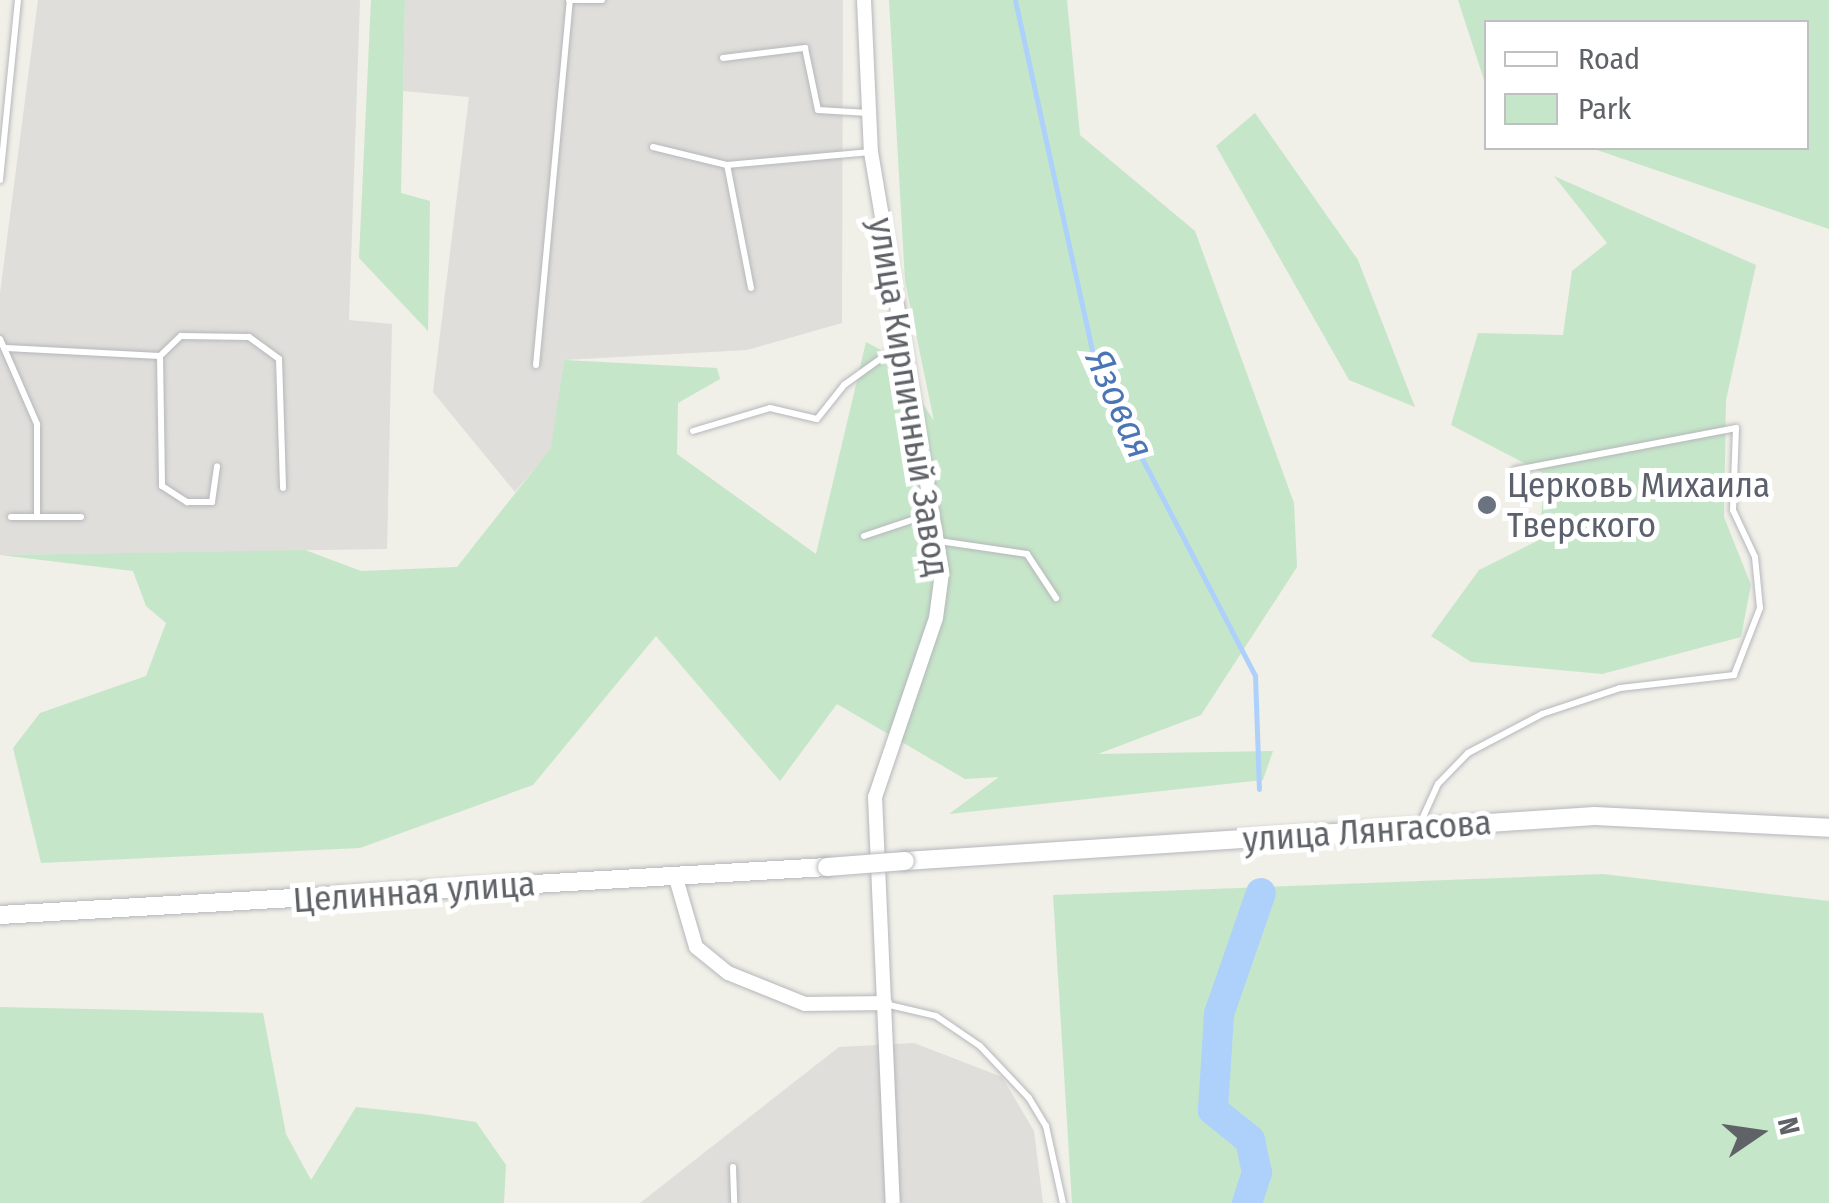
<!DOCTYPE html>
<html>
<head>
<meta charset="utf-8">
<style>
	body { margin:0 }
	#map { position:relative; width:1829px; height:1203px; overflow:hidden; background:#f0efe8; font-family:"Fira Sans Condensed",sans-serif }
	div>[style] { position:absolute }
	.industrial>* { inset:0; background:#dfdeda }
	.green>* { inset:0; background:#c6e6c9 }
	.stream>* { height:5px; margin:-2.5px; padding:0 2.5px; transform-origin:2.5px; border-radius:2.5px; background:#add1fb }
	.river>* { height:30px; margin:-15px; padding:0 15px; transform-origin:15px; border-radius:15px; background:#add1fb }
	.roads { filter:drop-shadow(0 0 2px #b5b7bb) drop-shadow(0 0 2px #b5b7bb) }
	.service>* { height:6px; margin:-3px; padding:0 3px; transform-origin:3px; border-radius:3px; background:#fff }
	.minor>* { height:14px; margin:-7px; padding:0 7px; transform-origin:7px; border-radius:7px; background:#fff }
	.secondary>* { height:18px; margin:-9px; padding:0 9px; transform-origin:9px; border-radius:9px; background:#fff }
	.bridges { filter:drop-shadow(0 0 2px #b6b9be) drop-shadow(0 0 2px #b6b9be) }
	.secondary-bridge>* { height:18px; margin:-9px; padding:0 9px; transform-origin:9px; border-radius:9px; background:#fff }
	.dots>* { width:28px; height:28px; translate:-50% -50%; box-sizing:border-box; border:5px solid #fff; border-radius:50% }
	span { translate:-50% -50%; white-space:nowrap; text-align:center; line-height:1.15; -webkit-text-stroke:10px #fff; paint-order:stroke }
	.street-label { font-size:35px; color:#5f6267 }
	.worship-label { font-size:35px; color:#5b616d }
	.left { translate:0 -50%; text-align:left }
	.water-label { font-size:38px; color:#4c75b6; font-style:italic }
	.legend { position:absolute; left:1484px; top:20px; width:325px; height:130px; box-sizing:border-box; background:#fff; border:2px solid #bfc0c2; margin:0; padding:12px 18px; list-style:none; font-size:30px; color:#5f6267 }
	.legend li { display:flex; align-items:center; gap:20px; height:50px }
	.legend b { width:50px; border:2px solid #bfc0c2 }
	.north { position:absolute; left:1709px; top:1083px; width:100px; height:100px; -webkit-text-stroke:8px #fff; paint-order:stroke; rotate:77deg; font-size:28px; font-weight:700; line-height:40px; text-align:center; color:#5f6267 }
	.north::after { content:''; display:block; margin:auto; width:35px; height:45px; background:#5f6267; clip-path:polygon(50% 0,100% 100%,50% 72%,0 100%) }
</style>
</head>
<body>
<div id="map">
	<div class="industrial">
		<div style="clip-path:polygon(38px 0,360px 0,349px 320px,392px 324px,387px 549px,0 555px,0 293px)"></div>
		<div style="clip-path:polygon(405px 0,843px 0,842px 323px,747px 350px,564px 360px,552px 448px,515px 492px,433px 392px,469px 97px,403px 91px)"></div>
		<div style="clip-path:polygon(914px 1043px,1002px 1077px,1034px 1131px,1043px 1203px,640px 1203px,839px 1047px)"></div>
	</div>
	<div class="green">
		<div style="clip-path:polygon(371px 0,405px 0,401px 193px,430px 201px,428px 331px,359px 258px)"></div>
		<div style="clip-path:polygon(889px 0,1067px 0,1080px 135px,1195px 231px,1294px 503px,1297px 567px,1201px 715px,1098px 754px,1273px 751px,1263px 780px,949px 814px,999px 777px,965px 779px,837px 704px,780px 781px,656px 636px,533px 785px,360px 848px,41px 863px,13px 748px,40px 713px,146px 676px,166px 623px,146px 606px,133px 571px,0 555px,305px 550px,361px 571px,457px 567px,551px 448px,564px 360px,717px 368px,720px 379px,678px 403px,677px 454px,816px 554px,866px 342px,892px 356px,934px 421px,905px 281px)"></div>
		<div style="clip-path:polygon(1458px 0,1829px 0,1829px 229px,1591px 148px,1806px 148px,1806px 22px,1486px 22px,1486px 86px)"></div>
		<div style="clip-path:polygon(1255px 113px,1358px 260px,1415px 407px,1349px 380px,1216px 146px)"></div>
		<div style="clip-path:polygon(1554px 176px,1756px 265px,1726px 400px,1724px 517px,1751px 585px,1741px 637px,1602px 674px,1471px 662px,1431px 636px,1479px 570px,1539px 540px,1545px 474px,1451px 425px,1478px 333px,1563px 335px,1572px 271px,1607px 243px)"></div>
		<div style="clip-path:polygon(1603px 874px,1829px 901px,1829px 1203px,1072px 1203px,1053px 895px)"></div>
		<div style="clip-path:polygon(0 1007px,263px 1013px,286px 1134px,311px 1180px,356px 1107px,422px 1114px,476px 1122px,506px 1165px,504px 1203px,0 1203px)"></div>
	</div>
	<div class="stream">
		<div style="left:1015px;top:0;width:381px;rotate:77.6deg"></div>
		<div style="left:1097px;top:372px;width:342px;rotate:62.5deg"></div>
		<div style="left:1255px;top:675px;width:114px;rotate:88deg"></div>
	</div>
	<div class="river">
		<div style="left:1247px;top:1203px;width:32px;rotate:-72deg"></div>
		<div style="left:1257px;top:1173px;width:34px;rotate:-102deg"></div>
		<div style="left:1250px;top:1140px;width:48px;rotate:-141deg"></div>
		<div style="left:1213px;top:1110px;width:96px;rotate:-86.4deg"></div>
		<div style="left:1219px;top:1014px;width:128px;rotate:-70.9deg"></div>
	</div>
	<div class="roads">
		<div class="service">
			<div style="left:569px;top:0;width:33px"></div>
			<div style="left:723px;top:58px;width:83px;rotate:-7deg"></div>
			<div style="left:805px;top:48px;width:63px;rotate:78.2deg"></div>
			<div style="left:818px;top:110px;width:50px;rotate:3.4deg"></div>
			<div style="left:653px;top:147px;width:76px;rotate:13.7deg"></div>
			<div style="left:0;top:180px;width:181px;rotate:-84.3deg"></div>
			<div style="left:751px;top:288px;width:125px;rotate:-101deg"></div>
			<div style="left:727px;top:165px;width:144px;rotate:-5.2deg"></div>
			<div style="left:0;top:339px;width:93px;rotate:66.5deg"></div>
			<div style="left:37px;top:424px;width:93px;rotate:90deg"></div>
			<div style="left:37px;top:517px;width:44px"></div>
			<div style="left:6px;top:348px;width:154px;rotate:3deg"></div>
			<div style="left:160px;top:356px;width:29px;rotate:-44deg"></div>
			<div style="left:181px;top:336px;width:68px;rotate:0.8deg"></div>
			<div style="left:249px;top:337px;width:37px;rotate:36deg"></div>
			<div style="left:279px;top:359px;width:129px;rotate:88.2deg"></div>
			<div style="left:160px;top:356px;width:130px;rotate:89.1deg"></div>
			<div style="left:162px;top:486px;width:30px;rotate:33deg"></div>
			<div style="left:187px;top:502px;width:25px"></div>
			<div style="left:212px;top:502px;width:36px;rotate:-82deg"></div>
			<div style="left:536px;top:365px;width:367px;rotate:-84.7deg"></div>
			<div style="left:693px;top:431px;width:80px;rotate:-16.6deg"></div>
			<div style="left:770px;top:408px;width:48px;rotate:13.2deg"></div>
			<div style="left:817px;top:419px;width:43px;rotate:-51.5deg"></div>
			<div style="left:844px;top:385px;width:70px;rotate:-35.7deg"></div>
			<div style="left:11px;top:517px;width:26px"></div>
			<div style="left:864px;top:536px;width:73px;rotate:-18.4deg"></div>
			<div style="left:939px;top:541px;width:89px;rotate:8.4deg"></div>
			<div style="left:1027px;top:554px;width:53px;rotate:56.6deg"></div>
			<div style="left:1419px;top:826px;width:46px;rotate:-65.7deg"></div>
			<div style="left:1438px;top:784px;width:43px;rotate:-45.9deg"></div>
			<div style="left:1468px;top:753px;width:84px;rotate:-27.8deg"></div>
			<div style="left:1542px;top:714px;width:82px;rotate:-18.4deg"></div>
			<div style="left:1620px;top:688px;width:115px;rotate:-6.5deg"></div>
			<div style="left:1734px;top:675px;width:72px;rotate:-68.8deg"></div>
			<div style="left:1760px;top:608px;width:51px;rotate:-95.6deg"></div>
			<div style="left:1755px;top:557px;width:52px;rotate:-115.1deg"></div>
			<div style="left:1733px;top:510px;width:82px;rotate:-87.9deg"></div>
			<div style="left:1736px;top:428px;width:225px;rotate:169.2deg"></div>
			<div style="left:885px;top:1004px;width:52px;rotate:13.2deg"></div>
			<div style="left:936px;top:1016px;width:53px;rotate:34.3deg"></div>
			<div style="left:980px;top:1046px;width:71px;rotate:46.7deg"></div>
			<div style="left:1029px;top:1098px;width:33px;rotate:59deg"></div>
			<div style="left:1046px;top:1126px;width:79px;rotate:77.6deg"></div>
			<div style="left:733px;top:1167px;width:36px;rotate:88deg"></div>
		</div>
		<div class="minor">
			<div style="left:864px;top:0;width:152px;rotate:87.4deg"></div>
			<div style="left:871px;top:152px;width:427px;rotate:80.4deg"></div>
			<div style="left:942px;top:573px;width:45px;rotate:97.6deg"></div>
			<div style="left:936px;top:618px;width:189px;rotate:108.8deg"></div>
			<div style="left:875px;top:797px;width:406px;rotate:87.5deg"></div>
			<div style="left:675px;top:875px;width:75px;rotate:73.7deg"></div>
			<div style="left:696px;top:947px;width:41px;rotate:39.1deg"></div>
			<div style="left:728px;top:973px;width:83px;rotate:21.9deg"></div>
			<div style="left:805px;top:1004px;width:80px;rotate:-0.7deg"></div>
		</div>
		<div class="secondary">
			<div style="left:905px;top:861px;width:691px;rotate:-3.73deg"></div>
			<div style="left:1595px;top:816px;width:234px;rotate:2.9deg"></div>
			<div style="left:0;top:915px;width:828px;rotate:-3.32deg"></div>
		</div>
	</div>
	<div class="bridges">
		<div class="secondary-bridge">
			<div style="left:827px;top:867px;width:78px;rotate:-4.4deg"></div>
		</div>
	</div>
	<div class="dots">
		<div style="left:1487px;top:505px;background:#6b7280"></div>
	</div>
	<div class="street-label">
		<span style="left:909px;top:397px;rotate:81deg">улица Кирпичный Завод</span>
		<span style="left:1367px;top:831px;rotate:-4deg">улица Лянгасова</span>
		<span style="left:414px;top:892px;rotate:-4deg">Целинная улица</span>
	</div>
	<div class="worship-label">
		<span class="left" style="left:1507px;top:505px">Церковь Михаила<br>Тверского</span>
	</div>
	<div class="water-label">
		<span style="left:1119px;top:404px;rotate:66deg">Язовая</span>
	</div>
	<ul class="legend">
	<li><b style="height:12px;background:#fff"></b>Road</li>
	<li><b style="height:28px;background:#c6e6c9"></b>Park</li>
	</ul>
	<div class="north">N</div>
</div>
</body>
</html>
